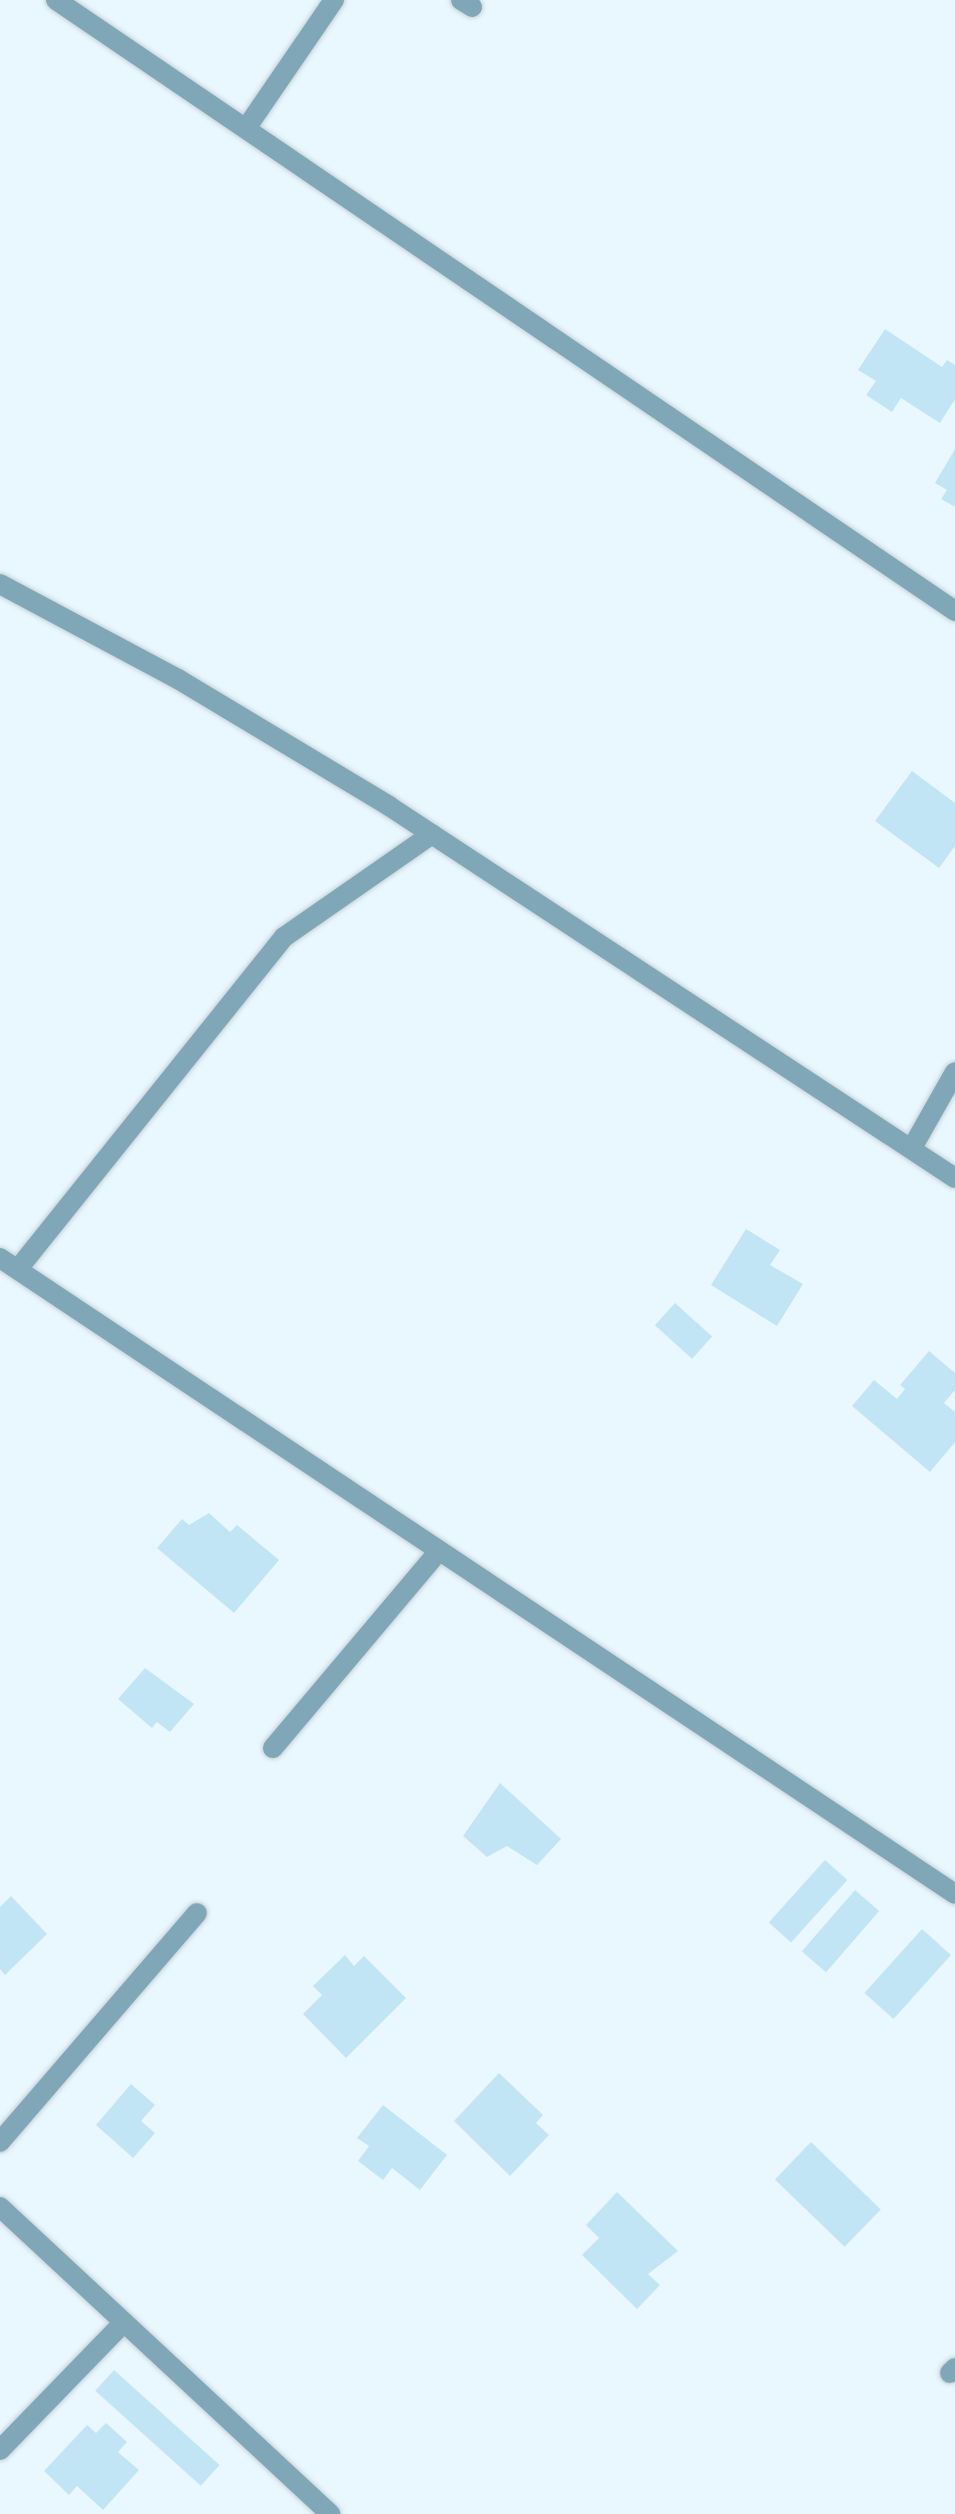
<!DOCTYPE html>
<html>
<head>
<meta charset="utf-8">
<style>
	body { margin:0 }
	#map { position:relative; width:955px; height:2514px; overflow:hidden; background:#e9f8fe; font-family:"Source Serif 4",serif }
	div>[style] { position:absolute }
	.building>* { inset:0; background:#c1e5f5; transform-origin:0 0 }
	.roads { filter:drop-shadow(0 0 2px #c6d3d9) drop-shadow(0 0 2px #c6d3d9) }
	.minor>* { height:20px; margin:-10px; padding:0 10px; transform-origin:10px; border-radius:10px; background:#7fa7b7 }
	span { translate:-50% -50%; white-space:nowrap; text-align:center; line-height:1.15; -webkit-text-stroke:7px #e9f8fe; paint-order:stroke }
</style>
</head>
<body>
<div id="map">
	<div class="building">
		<div style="clip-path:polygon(885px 329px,942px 367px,947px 360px,955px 365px,955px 399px,940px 423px,901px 398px,892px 412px,866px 395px,876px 381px,858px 370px)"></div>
		<div style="clip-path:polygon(955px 449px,955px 507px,941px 499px,947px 490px,935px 483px)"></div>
		<div style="clip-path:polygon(912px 771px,955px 803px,955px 846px,939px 868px,875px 821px)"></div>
		<div style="clip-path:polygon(746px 1229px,780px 1250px,770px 1265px,803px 1284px,777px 1326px,711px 1285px)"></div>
		<div style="left:675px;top:1303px;width:50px;height:30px;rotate:42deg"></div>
		<div style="clip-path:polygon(929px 1351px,955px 1373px,955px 1390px,944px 1403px,955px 1412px,955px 1442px,930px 1472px,852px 1406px,874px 1380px,897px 1399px,905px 1389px,900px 1385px)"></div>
		<div style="clip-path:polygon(209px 1513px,230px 1532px,237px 1525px,279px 1560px,234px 1613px,157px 1548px,182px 1519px,189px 1525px)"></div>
		<div style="clip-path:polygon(145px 1668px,194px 1704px,170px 1732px,157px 1722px,152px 1728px,118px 1699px)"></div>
		<div style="clip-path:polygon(500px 1783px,561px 1839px,537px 1865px,507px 1846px,487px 1857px,463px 1836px)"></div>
		<div style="left:825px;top:1860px;width:30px;height:84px;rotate:42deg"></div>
		<div style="left:855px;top:1890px;width:32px;height:81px;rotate:41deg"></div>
		<div style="clip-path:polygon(11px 1896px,47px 1934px,5px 1975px,0 1969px,0 1907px)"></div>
		<div style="left:922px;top:1929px;width:39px;height:86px;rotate:42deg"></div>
		<div style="clip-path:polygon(345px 1955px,354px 1966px,364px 1956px,406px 1998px,346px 2058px,303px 2014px,322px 1995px,313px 1986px)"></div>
		<div style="clip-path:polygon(499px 2073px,543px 2115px,536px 2123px,549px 2135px,510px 2176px,454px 2121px)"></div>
		<div style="clip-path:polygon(131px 2084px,155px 2105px,141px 2121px,155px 2133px,133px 2158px,96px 2125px)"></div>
		<div style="clip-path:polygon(383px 2105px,447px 2155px,420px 2190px,392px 2168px,383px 2180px,358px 2161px,369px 2146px,357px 2138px)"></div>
		<div style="left:811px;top:2142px;width:97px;height:52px;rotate:44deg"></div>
		<div style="clip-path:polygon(617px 2192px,678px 2251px,648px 2274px,660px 2285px,637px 2309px,582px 2255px,599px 2238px,586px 2225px)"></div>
		<div style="left:114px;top:2370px;width:142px;height:28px;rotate:42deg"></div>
		<div style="clip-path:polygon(106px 2423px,127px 2442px,118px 2452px,139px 2470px,103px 2510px,77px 2486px,69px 2495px,44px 2471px,87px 2425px,96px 2433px)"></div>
	</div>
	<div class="roads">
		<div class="minor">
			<div style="left:56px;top:0;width:1087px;rotate:34.2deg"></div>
			<div style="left:461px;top:0;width:13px;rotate:32deg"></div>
			<div style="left:247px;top:127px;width:154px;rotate:-55.6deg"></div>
			<div style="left:0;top:584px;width:202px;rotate:28.1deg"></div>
			<div style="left:178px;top:679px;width:246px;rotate:31deg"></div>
			<div style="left:389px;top:806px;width:677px;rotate:33.31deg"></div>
			<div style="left:912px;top:1148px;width:87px;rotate:-60.5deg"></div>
			<div style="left:0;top:1258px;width:1147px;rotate:33.66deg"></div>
			<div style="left:18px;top:1269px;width:425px;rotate:-51.3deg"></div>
			<div style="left:284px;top:937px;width:180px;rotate:-34.8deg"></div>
			<div style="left:273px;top:1748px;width:258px;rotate:-49.9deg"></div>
			<div style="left:0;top:2142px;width:302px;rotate:-49.3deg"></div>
			<div style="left:0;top:2207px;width:451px;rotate:42.9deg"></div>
			<div style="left:950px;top:2373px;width:7px;rotate:-45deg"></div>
			<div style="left:0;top:2450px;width:178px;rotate:-45.9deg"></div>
		</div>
	</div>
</div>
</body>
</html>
